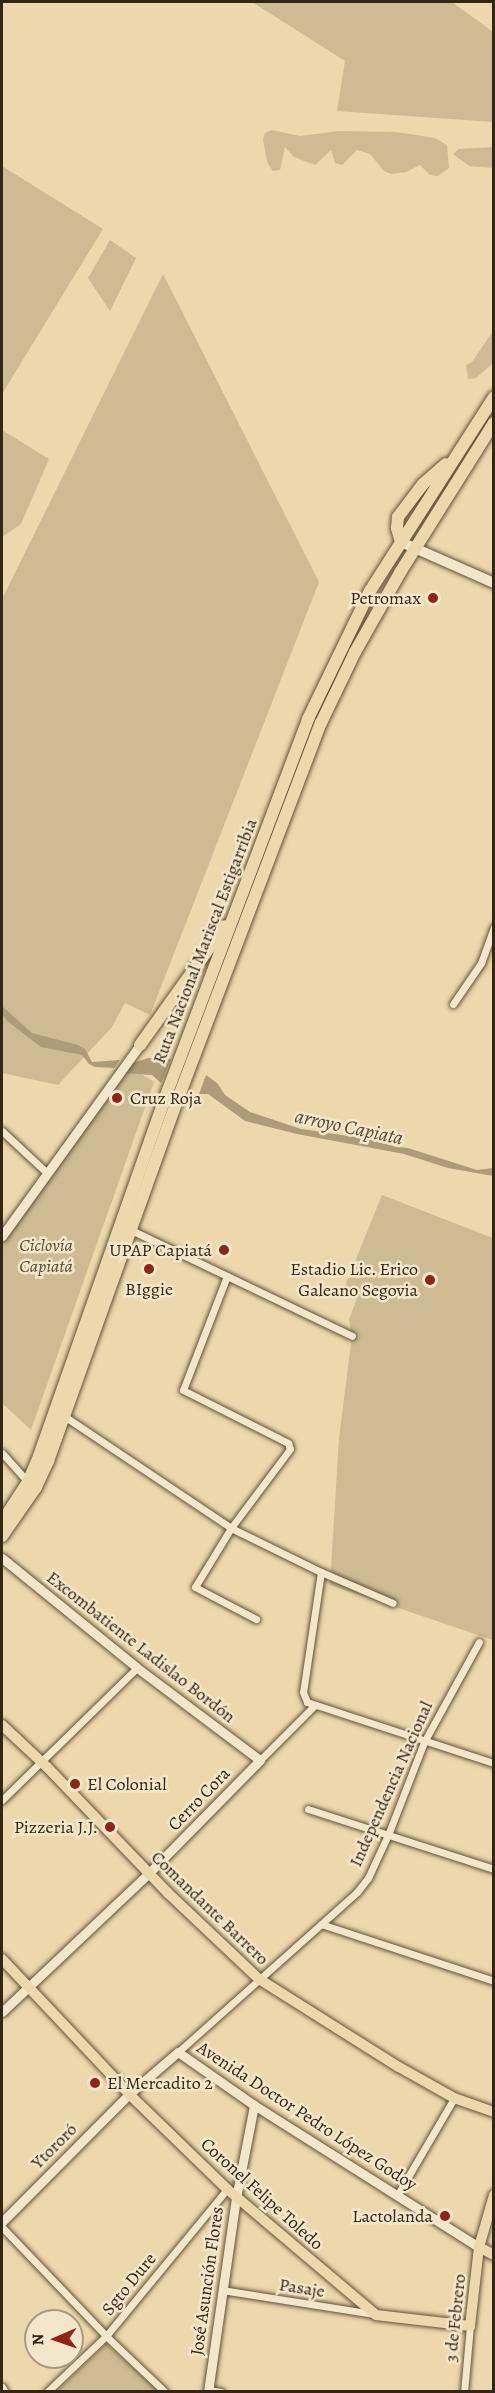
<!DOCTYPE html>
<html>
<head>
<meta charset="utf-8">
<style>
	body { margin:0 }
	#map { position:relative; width:495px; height:2393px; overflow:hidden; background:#edd8ad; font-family:Alegreya,serif }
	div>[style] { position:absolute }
	.green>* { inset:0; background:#ceba93 }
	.water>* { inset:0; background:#ae9b79 }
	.roads { filter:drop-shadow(0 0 2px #62523b) drop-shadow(0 0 2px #62523b) }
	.minor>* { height:7px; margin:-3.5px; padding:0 3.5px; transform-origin:3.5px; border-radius:3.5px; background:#f3e6ca }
	.tertiary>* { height:9px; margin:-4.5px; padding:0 4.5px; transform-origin:4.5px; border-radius:4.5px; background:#f3e6ca }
	.secondary>* { height:10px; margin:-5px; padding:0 5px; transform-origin:5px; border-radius:5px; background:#f3e6ca }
	.primary>* { height:10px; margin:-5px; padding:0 5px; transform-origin:5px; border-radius:5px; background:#edd8ad }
	.trunk>* { height:12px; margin:-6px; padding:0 6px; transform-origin:6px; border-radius:6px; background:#edd8ad }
	.dots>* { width:16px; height:16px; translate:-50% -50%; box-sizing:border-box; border:3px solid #f3e6ca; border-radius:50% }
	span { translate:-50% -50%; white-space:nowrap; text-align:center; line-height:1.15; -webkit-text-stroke:5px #f3e6ca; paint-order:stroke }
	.poi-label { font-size:18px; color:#342515 }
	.right { translate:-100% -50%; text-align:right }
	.left { translate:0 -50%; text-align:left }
	.street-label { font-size:18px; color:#342515 }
	.park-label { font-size:18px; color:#5a4a34; font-style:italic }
	.water-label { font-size:20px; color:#594833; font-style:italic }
	.frame { position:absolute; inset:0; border:3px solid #342515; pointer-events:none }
	.north { position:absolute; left:24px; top:2309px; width:60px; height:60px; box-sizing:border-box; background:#f3e6ca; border:2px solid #a79982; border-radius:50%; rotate:268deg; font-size:16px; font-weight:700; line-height:24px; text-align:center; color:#342515 }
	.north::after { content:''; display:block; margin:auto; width:21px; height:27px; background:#8f2418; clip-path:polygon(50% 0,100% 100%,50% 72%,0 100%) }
</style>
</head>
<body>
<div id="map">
	<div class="green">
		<div style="clip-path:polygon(252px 2px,452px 2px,493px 32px,493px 122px,337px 111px,345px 61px)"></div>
		<div style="clip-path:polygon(272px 130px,300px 136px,339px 131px,396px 132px,435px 138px,447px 145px,449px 168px,438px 176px,430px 175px,420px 165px,406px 172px,391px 174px,384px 171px,370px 154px,357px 150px,342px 165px,335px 163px,331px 150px,315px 165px,294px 157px,285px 147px,280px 170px,273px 171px,267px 162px,263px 139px,265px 133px)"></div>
		<div style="clip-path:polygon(493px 147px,493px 168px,469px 166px,453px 154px,459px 149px)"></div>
		<div style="clip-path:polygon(2px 166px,103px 229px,2px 394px)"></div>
		<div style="clip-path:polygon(110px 240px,136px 258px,110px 311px,88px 278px)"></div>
		<div style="clip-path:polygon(163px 274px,319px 582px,150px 1015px,125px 1003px,112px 1027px,58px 1085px,2px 1073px,2px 599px)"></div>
		<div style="clip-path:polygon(493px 331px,493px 363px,476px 378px,468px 379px,466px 365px,472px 362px)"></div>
		<div style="clip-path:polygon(2px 430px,49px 459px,21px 524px,2px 537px)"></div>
		<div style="clip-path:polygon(129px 1066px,154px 1082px,31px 1430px,2px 1403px,2px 1241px)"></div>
		<div style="clip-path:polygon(382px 1195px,493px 1238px,493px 1640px,330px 1585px,339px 1438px,352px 1336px,349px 1320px,357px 1298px,343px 1291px)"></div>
		<div style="clip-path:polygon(106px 2344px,159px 2391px,57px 2391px)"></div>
	</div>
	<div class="water">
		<div style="clip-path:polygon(2px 1006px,32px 1033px,78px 1045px,85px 1049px,92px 1062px,120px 1060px,114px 1068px,95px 1067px,89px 1064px,82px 1055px,41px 1047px,7px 1021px,2px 1014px)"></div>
		<div style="clip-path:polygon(148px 1058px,171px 1059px,161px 1083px,152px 1075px,122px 1073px,130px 1064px)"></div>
		<div style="clip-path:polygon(206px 1075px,217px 1083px,225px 1095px,250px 1112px,301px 1129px,369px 1139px,396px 1147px,408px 1148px,477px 1170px,493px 1168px,493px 1176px,448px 1168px,404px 1154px,297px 1134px,245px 1121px,208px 1094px,199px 1094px)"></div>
	</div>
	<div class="roads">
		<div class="minor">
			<div style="left:453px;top:1004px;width:50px;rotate:-55.7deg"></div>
			<div style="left:481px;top:963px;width:38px;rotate:-70deg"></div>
			<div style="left:2px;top:1131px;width:62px;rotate:43deg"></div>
			<div style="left:131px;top:1230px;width:245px;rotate:25.6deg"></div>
			<div style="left:227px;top:1276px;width:122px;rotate:111.1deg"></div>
			<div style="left:183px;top:1390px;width:118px;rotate:26.8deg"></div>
			<div style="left:288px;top:1443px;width:6px;rotate:72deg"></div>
			<div style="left:290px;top:1449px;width:99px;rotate:126.8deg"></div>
			<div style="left:231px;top:1528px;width:69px;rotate:121.4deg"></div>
			<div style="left:195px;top:1587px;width:69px;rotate:27.7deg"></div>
			<div style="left:64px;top:1416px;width:201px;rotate:33.8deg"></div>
			<div style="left:231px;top:1528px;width:100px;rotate:26.1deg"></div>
			<div style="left:321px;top:1572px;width:78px;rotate:23.3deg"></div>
			<div style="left:2px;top:1453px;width:39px;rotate:48deg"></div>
			<div style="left:321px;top:1572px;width:121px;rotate:98.5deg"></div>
			<div style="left:303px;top:1692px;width:11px;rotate:68deg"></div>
			<div style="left:307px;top:1702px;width:197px;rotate:18.1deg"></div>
			<div style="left:260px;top:1760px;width:78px;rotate:-45deg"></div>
			<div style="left:2px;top:1800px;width:189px;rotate:-44.4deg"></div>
			<div style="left:308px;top:1809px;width:195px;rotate:17.9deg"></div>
			<div style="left:321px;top:1924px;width:182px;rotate:18.2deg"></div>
			<div style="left:178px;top:2052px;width:240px;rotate:-41.8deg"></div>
			<div style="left:357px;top:1892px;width:18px;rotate:-52deg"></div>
			<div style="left:368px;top:1878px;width:47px;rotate:-65.1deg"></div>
			<div style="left:388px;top:1835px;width:100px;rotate:-68.8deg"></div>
			<div style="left:424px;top:1742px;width:114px;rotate:-61.2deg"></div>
			<div style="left:398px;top:2194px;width:111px;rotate:-59.7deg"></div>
			<div style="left:2px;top:2227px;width:151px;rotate:46.3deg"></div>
			<div style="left:106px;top:2336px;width:81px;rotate:43.5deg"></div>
			<div style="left:222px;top:2290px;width:154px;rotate:9deg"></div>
			<div style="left:2px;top:2387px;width:6px;rotate:59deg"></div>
			<div style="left:208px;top:2390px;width:13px;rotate:9deg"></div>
			<div style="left:47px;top:2392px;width:81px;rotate:-43.5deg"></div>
			<div style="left:106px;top:2336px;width:190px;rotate:-50.5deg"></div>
			<div style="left:464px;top:2392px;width:66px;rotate:-84.8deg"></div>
		</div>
		<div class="tertiary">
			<div style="left:2px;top:1236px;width:236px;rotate:-54.2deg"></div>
			<div style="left:2px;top:1558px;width:173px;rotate:39.1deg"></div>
			<div style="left:136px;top:1667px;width:155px;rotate:36.9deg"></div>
			<div style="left:260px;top:1760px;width:158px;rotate:134.5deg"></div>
			<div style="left:149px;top:1873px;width:202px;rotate:136.6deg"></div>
			<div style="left:2px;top:2222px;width:180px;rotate:-45.2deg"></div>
			<div style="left:129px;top:2094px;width:65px;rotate:-40.6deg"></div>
			<div style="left:178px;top:2052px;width:93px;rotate:34.9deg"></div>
			<div style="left:254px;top:2105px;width:266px;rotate:32.3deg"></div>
			<div style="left:208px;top:2392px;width:196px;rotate:-81.8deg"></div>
			<div style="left:236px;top:2198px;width:95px;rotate:-79deg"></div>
		</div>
		<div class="secondary">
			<div style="left:401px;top:542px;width:102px;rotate:23.8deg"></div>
		</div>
		<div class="primary">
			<div style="left:2px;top:1725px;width:62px;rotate:43deg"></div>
			<div style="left:47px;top:1767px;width:175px;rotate:46.2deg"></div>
			<div style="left:168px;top:1893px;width:125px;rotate:43.4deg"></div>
			<div style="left:259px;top:1979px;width:165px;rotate:32.2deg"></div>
			<div style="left:399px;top:2067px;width:63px;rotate:29.4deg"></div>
			<div style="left:454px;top:2098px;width:42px;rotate:19.3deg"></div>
			<div style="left:2px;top:1959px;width:185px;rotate:46.7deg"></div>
			<div style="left:129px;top:2094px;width:136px;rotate:44.1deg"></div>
			<div style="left:227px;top:2189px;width:195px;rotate:40.2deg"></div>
			<div style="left:376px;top:2315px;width:95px;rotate:6.7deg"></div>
			<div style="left:470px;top:2326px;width:80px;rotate:-83.5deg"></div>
			<div style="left:479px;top:2247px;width:54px;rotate:-73.9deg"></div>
			<div style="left:479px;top:2247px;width:17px;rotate:28deg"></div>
		</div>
		<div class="trunk">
			<div style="left:401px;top:542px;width:15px;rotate:-106deg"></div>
			<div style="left:397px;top:528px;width:11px;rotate:-85deg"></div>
			<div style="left:398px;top:517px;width:41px;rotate:-52.9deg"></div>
			<div style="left:423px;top:484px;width:30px;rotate:-41deg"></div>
			<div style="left:140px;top:1045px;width:146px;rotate:-54.5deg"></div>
			<div style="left:2px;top:1522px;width:48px;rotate:-57deg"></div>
			<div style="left:28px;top:1482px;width:28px;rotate:-67deg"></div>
			<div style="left:39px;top:1456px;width:388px;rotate:-70.6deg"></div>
			<div style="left:168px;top:1090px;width:397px;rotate:-69.3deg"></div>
			<div style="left:308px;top:719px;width:142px;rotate:-64.2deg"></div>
			<div style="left:370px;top:591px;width:230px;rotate:-57.4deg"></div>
			<div style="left:2px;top:1536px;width:60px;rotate:-55.2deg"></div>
			<div style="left:36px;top:1487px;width:29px;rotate:-65deg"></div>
			<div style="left:48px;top:1461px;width:388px;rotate:-70.3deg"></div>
			<div style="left:179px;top:1096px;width:399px;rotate:-69.2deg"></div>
			<div style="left:321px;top:723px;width:79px;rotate:-64.4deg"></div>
			<div style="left:355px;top:652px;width:93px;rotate:-60.4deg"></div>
			<div style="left:401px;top:571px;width:175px;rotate:-57.9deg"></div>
		</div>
	</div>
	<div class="dots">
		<div style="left:433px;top:598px;background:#8f2418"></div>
		<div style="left:117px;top:1098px;background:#8f2418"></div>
		<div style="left:224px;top:1250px;background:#8f2418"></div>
		<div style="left:149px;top:1269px;background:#8f2418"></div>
		<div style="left:430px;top:1280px;background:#8f2418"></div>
		<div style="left:75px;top:1784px;background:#8f2418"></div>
		<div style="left:110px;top:1827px;background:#8f2418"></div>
		<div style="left:95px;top:2083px;background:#8f2418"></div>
		<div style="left:445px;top:2216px;background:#8f2418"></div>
	</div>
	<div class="poi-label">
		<span class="right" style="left:421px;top:598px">Petromax</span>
		<span class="left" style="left:130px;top:1098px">Cruz Roja</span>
		<span class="right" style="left:212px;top:1250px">UPAP Capiatá</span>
		<span class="right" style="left:418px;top:1280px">Estadio Lic. Erico<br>Galeano Segovia</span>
		<span style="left:149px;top:1289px">BIggie</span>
		<span class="left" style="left:87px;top:1784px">El Colonial</span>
		<span class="right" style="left:98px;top:1827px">Pizzeria J.J.</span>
		<span class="left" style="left:107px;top:2083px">El Mercadito 2</span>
		<span class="right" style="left:433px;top:2216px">Lactolanda</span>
	</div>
	<div class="street-label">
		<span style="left:205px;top:941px;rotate:-69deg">Ruta Nacional Mariscal Estigarribia</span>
		<span style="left:141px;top:1647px;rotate:38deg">Excombatiente Ladislao Bordón</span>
		<span style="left:391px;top:1784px;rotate:-66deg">Independencia Nacional</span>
		<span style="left:199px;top:1799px;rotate:-46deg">Cerro Cora</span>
		<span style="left:210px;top:1908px;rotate:44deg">Comandante Barrero</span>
		<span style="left:307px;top:2116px;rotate:33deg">Avenida Doctor Pedro López Godoy</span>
		<span style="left:54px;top:2146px;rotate:-45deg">Ytororó</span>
		<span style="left:262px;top:2194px;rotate:42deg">Coronel Felipe Toledo</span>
		<span style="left:207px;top:2281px;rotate:-82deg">José Asunción Flores</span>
		<span style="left:129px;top:2284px;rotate:-51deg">Sgto Dure</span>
		<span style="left:302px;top:2288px;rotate:9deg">Pasaje</span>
		<span style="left:455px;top:2318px;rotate:-84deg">3 de Febrero</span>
	</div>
	<div class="park-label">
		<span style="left:46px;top:1256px">Ciclovía<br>Capiatá</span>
	</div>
	<div class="water-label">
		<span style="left:349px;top:1127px;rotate:12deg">arroyo Capiata</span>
	</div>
	<div class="frame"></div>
	<div class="north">N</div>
</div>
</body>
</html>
